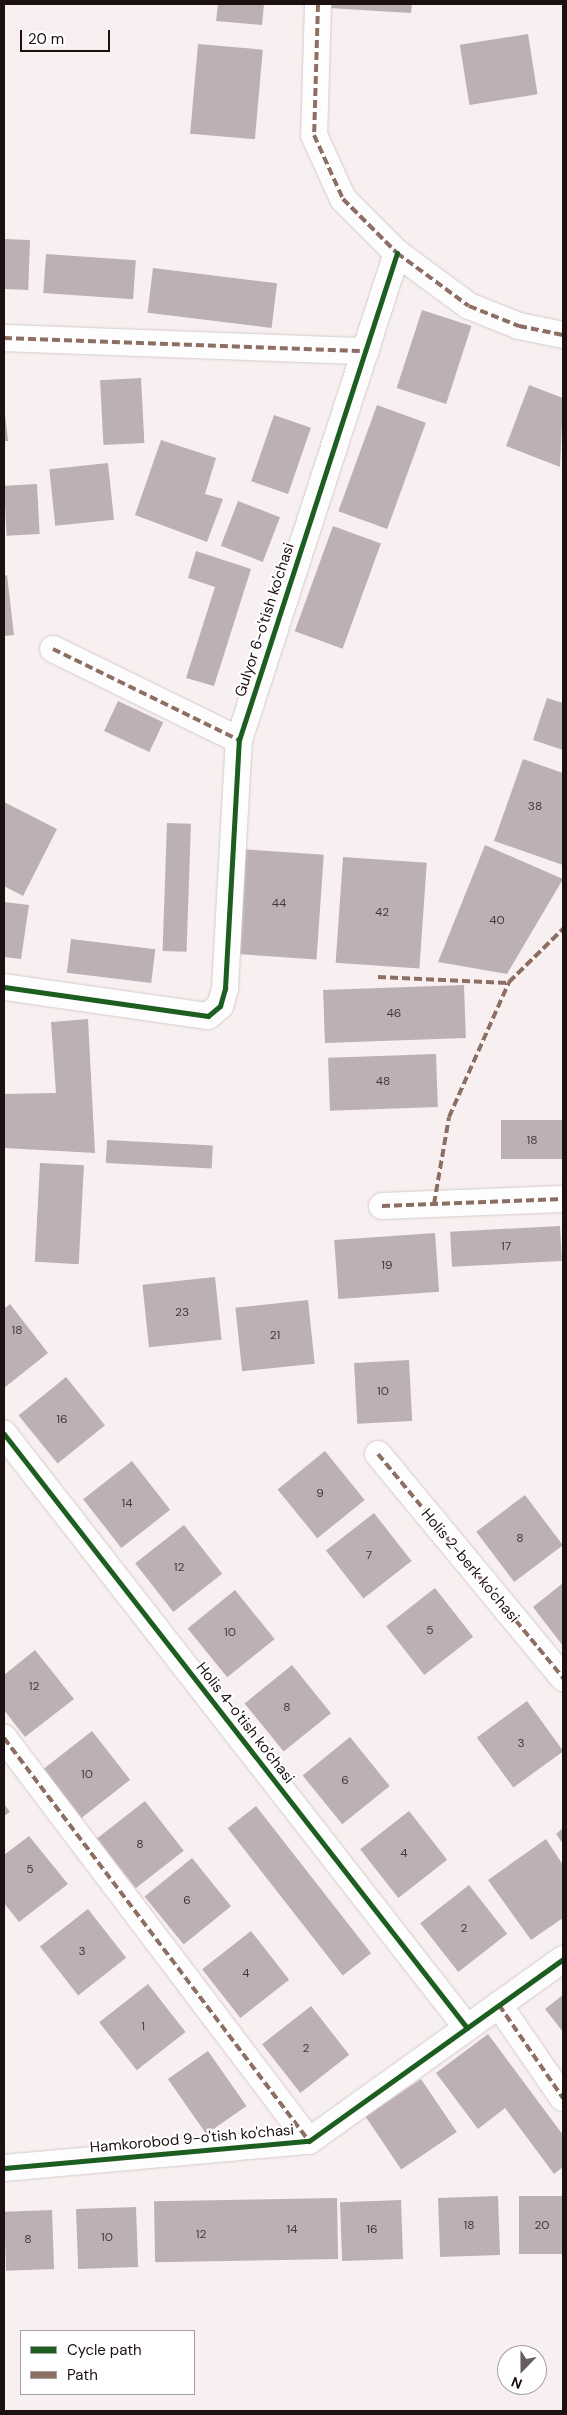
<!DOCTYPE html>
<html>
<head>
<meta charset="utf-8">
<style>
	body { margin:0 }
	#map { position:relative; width:567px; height:2415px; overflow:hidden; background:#f8f0f0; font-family:"DM Sans",sans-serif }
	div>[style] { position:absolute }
	.building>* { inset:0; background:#bdb0b4; transform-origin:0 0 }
	.roads { filter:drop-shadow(0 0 1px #d4caca) drop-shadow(0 0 1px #d4caca) }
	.street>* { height:26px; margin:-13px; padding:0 13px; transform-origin:13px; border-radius:13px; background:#fefdfd }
	.quiet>* { height:4px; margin-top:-2px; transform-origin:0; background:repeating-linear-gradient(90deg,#8d6e63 0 8px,transparent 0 12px) }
	.cycleway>* { height:5px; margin:-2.5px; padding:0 2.5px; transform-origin:2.5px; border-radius:2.5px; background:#1b5e20 }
	span { translate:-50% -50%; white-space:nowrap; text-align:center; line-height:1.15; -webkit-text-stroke:4px #fff; paint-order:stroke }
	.number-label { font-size:12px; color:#44383a }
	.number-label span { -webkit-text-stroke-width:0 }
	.street-label { font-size:15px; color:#1c1011 }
	.frame { position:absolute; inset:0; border:5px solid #1c1011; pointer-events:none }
	.legend { position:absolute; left:20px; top:2330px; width:175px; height:65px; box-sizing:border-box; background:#fff; border:1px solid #a49fa0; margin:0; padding:6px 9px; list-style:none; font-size:15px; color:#1c1011 }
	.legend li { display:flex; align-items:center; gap:10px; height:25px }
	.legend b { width:25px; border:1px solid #a49fa0 }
	.north { position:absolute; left:497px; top:2345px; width:50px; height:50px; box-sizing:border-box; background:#fff; border:1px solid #a49fa0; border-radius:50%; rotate:202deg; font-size:14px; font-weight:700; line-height:20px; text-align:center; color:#1c1011 }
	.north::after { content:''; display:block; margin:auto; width:18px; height:22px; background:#695e5f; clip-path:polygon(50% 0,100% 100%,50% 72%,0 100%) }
	.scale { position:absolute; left:20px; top:30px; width:90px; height:22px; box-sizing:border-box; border:2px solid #1c1011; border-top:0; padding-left:6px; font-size:15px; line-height:18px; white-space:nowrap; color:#1c1011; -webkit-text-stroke:4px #fff; paint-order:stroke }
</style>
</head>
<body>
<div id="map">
	<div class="building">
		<div style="clip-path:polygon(218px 4px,264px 4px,262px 25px,216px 21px)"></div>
		<div style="clip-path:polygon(328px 4px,412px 4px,411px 13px,328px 8px)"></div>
		<div style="left:528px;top:34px;width:61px;height:69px;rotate:81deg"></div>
		<div style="left:198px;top:44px;width:65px;height:90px;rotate:5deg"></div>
		<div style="left:4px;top:239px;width:26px;height:50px;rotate:2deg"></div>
		<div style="left:46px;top:254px;width:90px;height:39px;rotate:4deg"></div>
		<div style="left:153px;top:268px;width:125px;height:45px;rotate:7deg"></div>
		<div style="left:422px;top:310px;width:52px;height:82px;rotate:18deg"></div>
		<div style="left:141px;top:378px;width:65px;height:41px;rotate:87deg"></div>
		<div style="clip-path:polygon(529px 385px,563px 398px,560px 467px,506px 446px)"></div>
		<div style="clip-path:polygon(4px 405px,8px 441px,4px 441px)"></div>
		<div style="left:377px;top:405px;width:52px;height:113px;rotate:20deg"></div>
		<div style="left:274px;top:415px;width:39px;height:70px;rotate:19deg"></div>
		<div style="clip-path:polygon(161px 440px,216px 458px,205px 494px,223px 499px,207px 542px,135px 515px)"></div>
		<div style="left:108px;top:463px;width:57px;height:59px;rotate:84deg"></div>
		<div style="left:37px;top:484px;width:50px;height:33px;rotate:87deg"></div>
		<div style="left:238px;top:501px;width:45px;height:48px;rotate:21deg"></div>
		<div style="left:333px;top:526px;width:51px;height:112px;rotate:20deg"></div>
		<div style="clip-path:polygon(196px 551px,251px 569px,214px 686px,186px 678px,215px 587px,188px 578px)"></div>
		<div style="clip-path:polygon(7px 575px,14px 635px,4px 636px,4px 576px)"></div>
		<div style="clip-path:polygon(547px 698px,563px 703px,563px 750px,533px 740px)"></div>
		<div style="left:118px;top:701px;width:50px;height:33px;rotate:25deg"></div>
		<div style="clip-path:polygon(523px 759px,563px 773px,563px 865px,494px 841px)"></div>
		<div style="clip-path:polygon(4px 802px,57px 829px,23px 896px,4px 886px)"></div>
		<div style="left:167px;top:823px;width:24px;height:128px;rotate:2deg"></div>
		<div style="clip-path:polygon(485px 845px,563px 879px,507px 974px,438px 962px)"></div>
		<div style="left:241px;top:849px;width:83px;height:105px;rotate:4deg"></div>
		<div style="left:343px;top:857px;width:84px;height:106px;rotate:4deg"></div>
		<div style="clip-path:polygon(4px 902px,29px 905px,21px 959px,4px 957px)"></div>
		<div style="left:71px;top:939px;width:85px;height:34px;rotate:7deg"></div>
		<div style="left:464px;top:985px;width:53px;height:141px;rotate:88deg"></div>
		<div style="clip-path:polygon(88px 1019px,95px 1153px,4px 1148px,4px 1094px,56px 1093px,51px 1022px)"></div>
		<div style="left:436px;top:1054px;width:53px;height:108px;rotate:88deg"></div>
		<div style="left:563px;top:1120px;width:39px;height:62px;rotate:90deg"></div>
		<div style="left:107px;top:1140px;width:106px;height:23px;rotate:3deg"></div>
		<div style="left:40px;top:1163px;width:44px;height:99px;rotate:3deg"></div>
		<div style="left:560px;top:1226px;width:35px;height:110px;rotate:87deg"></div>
		<div style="left:435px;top:1233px;width:59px;height:101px;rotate:86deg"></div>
		<div style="left:215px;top:1277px;width:63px;height:73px;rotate:84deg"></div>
		<div style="left:308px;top:1300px;width:64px;height:73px;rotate:84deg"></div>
		<div style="clip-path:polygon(10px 1304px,48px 1353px,4px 1388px,4px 1309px)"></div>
		<div style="left:409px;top:1360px;width:61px;height:55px;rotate:87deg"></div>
		<div style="left:66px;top:1377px;width:62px;height:61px;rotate:51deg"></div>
		<div style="left:325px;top:1451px;width:63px;height:61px;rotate:51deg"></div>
		<div style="left:132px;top:1461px;width:62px;height:62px;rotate:52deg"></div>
		<div style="left:525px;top:1495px;width:63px;height:61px;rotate:53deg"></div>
		<div style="left:374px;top:1513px;width:61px;height:61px;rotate:52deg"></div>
		<div style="left:184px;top:1525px;width:62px;height:62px;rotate:52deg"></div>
		<div style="clip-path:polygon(563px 1583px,563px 1646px,533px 1607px)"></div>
		<div style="left:435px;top:1588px;width:62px;height:62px;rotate:52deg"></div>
		<div style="left:235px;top:1590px;width:63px;height:61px;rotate:51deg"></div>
		<div style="clip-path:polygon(35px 1650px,74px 1699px,25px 1737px,4px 1710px,4px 1675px)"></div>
		<div style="left:292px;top:1665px;width:62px;height:61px;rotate:51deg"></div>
		<div style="left:527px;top:1701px;width:62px;height:62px;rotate:54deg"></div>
		<div style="left:92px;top:1731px;width:62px;height:62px;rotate:52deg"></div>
		<div style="left:350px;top:1737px;width:63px;height:61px;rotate:51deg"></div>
		<div style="left:145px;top:1801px;width:63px;height:61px;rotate:52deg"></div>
		<div style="clip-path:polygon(4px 1804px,10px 1812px,4px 1816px)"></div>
		<div style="left:256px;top:1806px;width:187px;height:36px;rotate:52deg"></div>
		<div style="left:409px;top:1811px;width:62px;height:62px;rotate:52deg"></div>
		<div style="clip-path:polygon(563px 1828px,563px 1844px,556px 1834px)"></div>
		<div style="clip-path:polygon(29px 1836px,68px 1884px,19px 1922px,4px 1903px,4px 1855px)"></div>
		<div style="clip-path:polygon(546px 1839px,563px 1865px,563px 1918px,531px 1940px,488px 1880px)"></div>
		<div style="left:192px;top:1858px;width:62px;height:61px;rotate:51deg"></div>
		<div style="left:469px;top:1885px;width:62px;height:62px;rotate:52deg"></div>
		<div style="left:88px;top:1909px;width:62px;height:61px;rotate:52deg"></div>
		<div style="left:251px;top:1931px;width:62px;height:62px;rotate:52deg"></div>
		<div style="left:148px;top:1984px;width:61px;height:62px;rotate:52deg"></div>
		<div style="clip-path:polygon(563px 1995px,563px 2032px,545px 2009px)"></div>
		<div style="left:311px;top:2006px;width:62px;height:62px;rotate:52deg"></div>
		<div style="clip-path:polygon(488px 2034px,563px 2135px,563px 2167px,554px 2174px,505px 2108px,478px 2129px,436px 2073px)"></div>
		<div style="left:208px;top:2051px;width:67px;height:49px;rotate:55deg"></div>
		<div style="left:421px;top:2079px;width:64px;height:67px;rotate:56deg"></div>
		<div style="left:498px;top:2196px;width:59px;height:60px;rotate:88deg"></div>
		<div style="left:563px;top:2196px;width:58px;height:44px;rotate:90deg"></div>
		<div style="left:337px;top:2198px;width:61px;height:183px;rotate:89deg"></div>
		<div style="left:401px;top:2200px;width:59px;height:61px;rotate:88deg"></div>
		<div style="left:136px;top:2207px;width:60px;height:60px;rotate:88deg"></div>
		<div style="left:52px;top:2210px;width:59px;height:48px;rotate:88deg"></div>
	</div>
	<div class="roads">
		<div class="street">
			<div style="left:318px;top:4px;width:131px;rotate:91.7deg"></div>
			<div style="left:314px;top:135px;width:70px;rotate:65.6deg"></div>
			<div style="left:343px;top:199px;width:76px;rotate:45deg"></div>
			<div style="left:397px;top:253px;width:89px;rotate:36.4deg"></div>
			<div style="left:469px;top:306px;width:54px;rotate:21.8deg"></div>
			<div style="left:519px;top:326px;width:45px;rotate:11.6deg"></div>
			<div style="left:4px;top:338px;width:362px;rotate:2.1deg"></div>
			<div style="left:53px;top:649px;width:207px;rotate:26.1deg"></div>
			<div style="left:4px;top:987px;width:206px;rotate:8.1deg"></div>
			<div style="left:208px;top:1016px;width:16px;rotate:-40deg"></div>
			<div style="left:220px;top:1006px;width:19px;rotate:-74deg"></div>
			<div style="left:225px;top:988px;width:248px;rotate:-86.8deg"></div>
			<div style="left:239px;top:740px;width:512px;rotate:-72.03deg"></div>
			<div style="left:382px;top:1206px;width:181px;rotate:-2.2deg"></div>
			<div style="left:4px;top:1434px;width:753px;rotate:52.06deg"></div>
			<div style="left:378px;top:1454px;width:291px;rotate:50.4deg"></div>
			<div style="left:4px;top:1738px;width:505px;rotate:52.88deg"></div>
			<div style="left:499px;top:2005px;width:113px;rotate:55.5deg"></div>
			<div style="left:4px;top:2168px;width:306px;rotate:-5.1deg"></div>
			<div style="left:309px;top:2141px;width:312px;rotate:-35.6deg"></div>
		</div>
	</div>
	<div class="quiet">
		<div style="left:318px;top:4px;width:131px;rotate:91.7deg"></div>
		<div style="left:314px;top:135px;width:70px;rotate:65.6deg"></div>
		<div style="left:343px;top:199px;width:76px;rotate:45deg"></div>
		<div style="left:397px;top:253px;width:89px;rotate:36.4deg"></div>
		<div style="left:469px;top:306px;width:54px;rotate:21.8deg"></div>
		<div style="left:519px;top:326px;width:45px;rotate:11.6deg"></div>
		<div style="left:4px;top:338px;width:362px;rotate:2.1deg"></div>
		<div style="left:53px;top:649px;width:207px;rotate:26.1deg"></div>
		<div style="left:378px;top:977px;width:130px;rotate:2.6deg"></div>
		<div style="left:434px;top:1204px;width:88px;rotate:-80.2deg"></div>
		<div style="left:449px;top:1117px;width:148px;rotate:-66deg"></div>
		<div style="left:509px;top:982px;width:76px;rotate:-44.5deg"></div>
		<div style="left:382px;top:1206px;width:181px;rotate:-2.2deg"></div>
		<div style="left:378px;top:1454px;width:291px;rotate:50.4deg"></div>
		<div style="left:4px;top:1738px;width:505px;rotate:52.88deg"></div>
		<div style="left:499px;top:2005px;width:113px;rotate:55.5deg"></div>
	</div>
	<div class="cycleway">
		<div style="left:4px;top:987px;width:206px;rotate:8.1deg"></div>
		<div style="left:208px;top:1016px;width:16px;rotate:-40deg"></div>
		<div style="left:220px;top:1006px;width:19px;rotate:-74deg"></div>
		<div style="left:225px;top:988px;width:248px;rotate:-86.8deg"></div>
		<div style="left:239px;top:740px;width:512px;rotate:-72.03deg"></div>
		<div style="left:4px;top:1434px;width:753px;rotate:52.06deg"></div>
		<div style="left:4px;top:2168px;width:306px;rotate:-5.1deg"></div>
		<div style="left:309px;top:2141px;width:312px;rotate:-35.6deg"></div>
	</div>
	<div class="number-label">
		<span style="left:535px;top:807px">38</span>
		<span style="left:279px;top:904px">44</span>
		<span style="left:382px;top:913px">42</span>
		<span style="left:497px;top:921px">40</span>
		<span style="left:394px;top:1014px">46</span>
		<span style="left:383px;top:1082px">48</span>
		<span style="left:532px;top:1141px">18</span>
		<span style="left:506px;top:1247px">17</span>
		<span style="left:387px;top:1266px">19</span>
		<span style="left:182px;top:1313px">23</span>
		<span style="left:17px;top:1331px">18</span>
		<span style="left:275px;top:1336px">21</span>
		<span style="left:383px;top:1392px">10</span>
		<span style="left:62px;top:1420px">16</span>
		<span style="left:320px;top:1494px">9</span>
		<span style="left:127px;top:1504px">14</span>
		<span style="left:520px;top:1539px">8</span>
		<span style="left:369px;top:1556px">7</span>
		<span style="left:179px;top:1568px">12</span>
		<span style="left:430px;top:1631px">5</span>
		<span style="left:230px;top:1633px">10</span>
		<span style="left:34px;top:1687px">12</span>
		<span style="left:287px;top:1708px">8</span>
		<span style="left:521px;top:1744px">3</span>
		<span style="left:87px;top:1775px">10</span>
		<span style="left:345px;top:1781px">6</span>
		<span style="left:140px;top:1845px">8</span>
		<span style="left:404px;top:1854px">4</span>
		<span style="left:30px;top:1870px">5</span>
		<span style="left:187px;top:1901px">6</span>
		<span style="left:464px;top:1929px">2</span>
		<span style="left:82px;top:1952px">3</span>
		<span style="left:246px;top:1974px">4</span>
		<span style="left:143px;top:2027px">1</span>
		<span style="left:306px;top:2049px">2</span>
		<span style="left:469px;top:2226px">18</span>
		<span style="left:542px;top:2226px">20</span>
		<span style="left:292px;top:2230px">14</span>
		<span style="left:372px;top:2230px">16</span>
		<span style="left:201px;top:2235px">12</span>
		<span style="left:107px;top:2238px">10</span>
		<span style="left:28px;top:2240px">8</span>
	</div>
	<div class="street-label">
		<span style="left:265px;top:620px;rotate:-72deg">Gulyor 6-o'tish ko'chasi</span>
		<span style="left:470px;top:1566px;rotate:50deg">Holis 2-berk ko'chasi</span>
		<span style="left:245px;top:1723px;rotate:52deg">Holis 4-o'tish ko'chasi</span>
		<span style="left:192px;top:2139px;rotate:-5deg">Hamkorobod 9-o'tish ko'chasi</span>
	</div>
	<div class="frame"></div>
	<ul class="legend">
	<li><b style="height:6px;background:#1b5e20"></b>Cycle path</li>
	<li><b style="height:6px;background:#8d6e63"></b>Path</li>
	</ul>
	<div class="north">N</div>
	<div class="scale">20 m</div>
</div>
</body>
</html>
